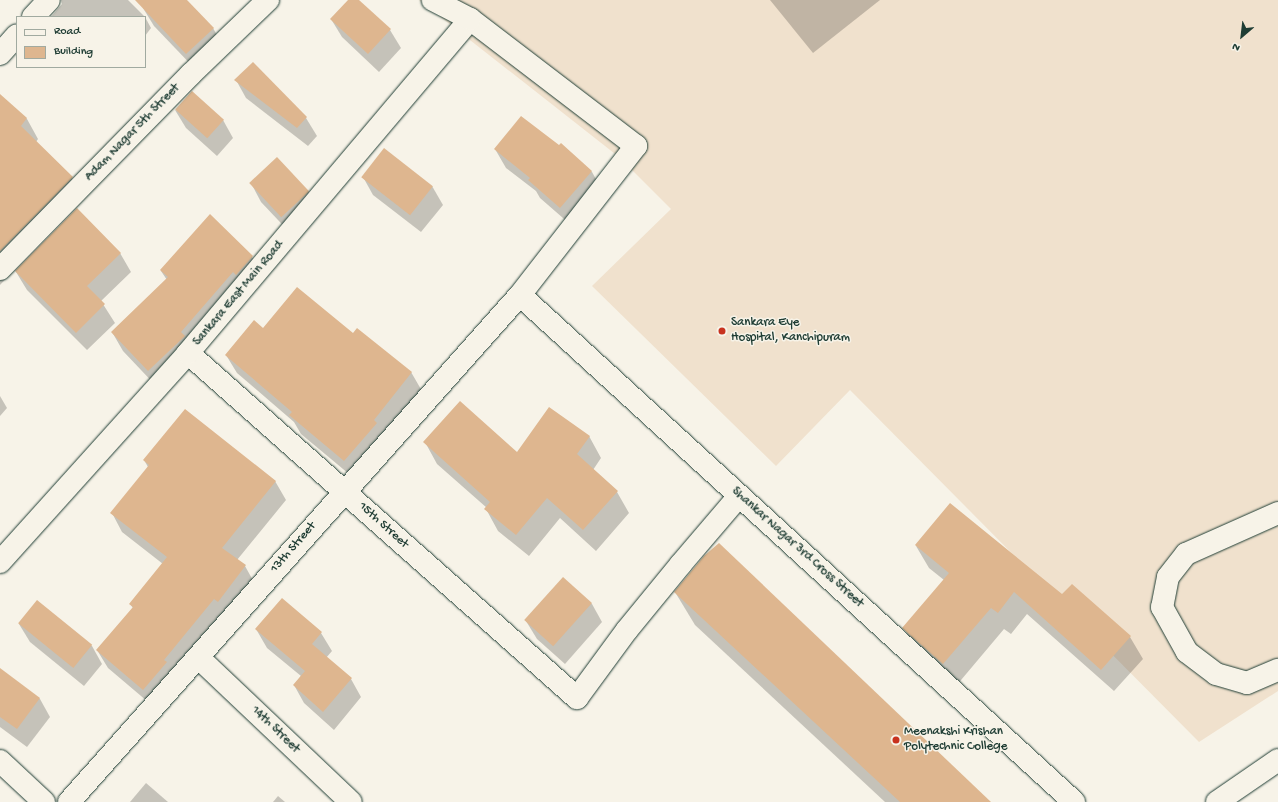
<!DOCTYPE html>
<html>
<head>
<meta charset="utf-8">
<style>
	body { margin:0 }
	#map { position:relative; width:1278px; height:802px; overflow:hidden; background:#f7f3e8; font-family:"Gochi Hand",sans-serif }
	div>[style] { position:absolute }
	.built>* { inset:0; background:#f0e1cd }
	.shadow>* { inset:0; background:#0003 }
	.building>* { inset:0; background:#deb68f; transform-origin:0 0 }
	.roads { filter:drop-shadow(0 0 1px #1f3d34) drop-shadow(0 0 1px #1f3d34) }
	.minor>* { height:22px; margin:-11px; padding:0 11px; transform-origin:11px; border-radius:11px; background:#f7f3e8 }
	.dots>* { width:11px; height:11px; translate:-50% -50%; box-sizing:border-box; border:2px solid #f7f3e8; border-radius:50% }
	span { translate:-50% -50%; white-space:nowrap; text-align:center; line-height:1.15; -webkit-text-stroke:3px #f7f3e8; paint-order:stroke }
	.street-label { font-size:13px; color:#1f3d34 }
	.poi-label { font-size:13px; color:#1f3d34 }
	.left { translate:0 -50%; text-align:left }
	.legend { position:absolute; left:16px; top:16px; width:130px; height:52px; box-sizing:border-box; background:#f7f3e8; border:1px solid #a1aaa0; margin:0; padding:5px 7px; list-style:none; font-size:12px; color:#1f3d34 }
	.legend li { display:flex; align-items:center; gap:8px; height:20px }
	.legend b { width:20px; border:1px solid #a1aaa0 }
	.north { position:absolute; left:1222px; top:16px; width:40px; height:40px; -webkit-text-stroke:3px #f7f3e8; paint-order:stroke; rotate:208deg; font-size:11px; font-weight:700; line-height:16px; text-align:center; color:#1f3d34 }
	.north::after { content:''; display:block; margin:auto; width:14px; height:18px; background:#1f3d34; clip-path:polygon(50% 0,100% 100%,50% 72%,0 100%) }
</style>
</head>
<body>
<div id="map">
	<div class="built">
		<div style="clip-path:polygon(419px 0,1278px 0,1278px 691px,1199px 742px,850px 390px,776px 466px,592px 286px,671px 209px,619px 157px)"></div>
	</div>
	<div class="shadow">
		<div style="clip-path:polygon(61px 0,128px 0,145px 17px,51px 17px,62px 4px)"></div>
		<div style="clip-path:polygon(151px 0,186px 0,213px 28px,223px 46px,197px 71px,154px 26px,143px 8px)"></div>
		<div style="clip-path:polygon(349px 0,357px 0,390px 30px,401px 48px,379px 72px,342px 37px,331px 19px)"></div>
		<div style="clip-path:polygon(770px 0,880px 0,813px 53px)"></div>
		<div style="clip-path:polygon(145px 17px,151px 28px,145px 36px)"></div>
		<div style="clip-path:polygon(236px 80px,306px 118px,317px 136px,308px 146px,246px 98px)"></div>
		<div style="clip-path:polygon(0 96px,27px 119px,38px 139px,36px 142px,72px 178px,83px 198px,0 285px)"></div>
		<div style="clip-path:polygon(175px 110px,223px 120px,233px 138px,217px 156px,186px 128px)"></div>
		<div style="clip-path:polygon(561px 145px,592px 172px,602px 190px,571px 225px,540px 198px,536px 191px,506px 168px,495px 149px,559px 147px)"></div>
		<div style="clip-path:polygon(363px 177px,432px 186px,443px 205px,421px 232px,373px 195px)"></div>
		<div style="clip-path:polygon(251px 183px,308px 191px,319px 210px,295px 238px,261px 202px)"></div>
		<div style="clip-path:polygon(210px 216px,252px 257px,263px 275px,159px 389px,123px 351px,112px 332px,167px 280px,161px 271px)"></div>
		<div style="clip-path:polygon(120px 253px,131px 272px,101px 301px,115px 323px,87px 350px,27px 290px,16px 272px)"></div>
		<div style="clip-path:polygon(263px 330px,353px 334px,411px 372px,422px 391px,355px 479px,301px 434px,294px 422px,237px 373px,226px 355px)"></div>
		<div style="clip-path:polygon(0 396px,7px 408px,0 416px)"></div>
		<div style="clip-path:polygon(589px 436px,601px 458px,593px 470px,617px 492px,629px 513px,596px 551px,560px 518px,529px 556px,498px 531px,486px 509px,487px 508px,437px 464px,425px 442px,517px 453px)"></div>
		<div style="clip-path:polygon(144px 460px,275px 481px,286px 500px,237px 560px,245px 566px,255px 584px,154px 707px,108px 668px,97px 650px,133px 608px,130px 604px,163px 564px,122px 532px,112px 513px,148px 467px)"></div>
		<div style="clip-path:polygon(916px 546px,1063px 596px,1130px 637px,1143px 659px,1114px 691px,1027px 614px,1011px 634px,1004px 629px,956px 686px,916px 650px,904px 628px,944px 580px,929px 568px)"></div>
		<div style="clip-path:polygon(563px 579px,592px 604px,602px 622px,565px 664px,537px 639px,526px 621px)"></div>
		<div style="clip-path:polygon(675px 592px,989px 802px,885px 802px,695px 625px)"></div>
		<div style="clip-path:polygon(37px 602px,92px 646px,102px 664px,84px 686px,30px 642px,19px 624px)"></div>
		<div style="clip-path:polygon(256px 629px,321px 633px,332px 651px,326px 658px,351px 679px,361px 697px,334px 730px,304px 703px,294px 685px,301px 676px,267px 648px)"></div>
		<div style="clip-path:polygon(0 670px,40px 699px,50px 717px,27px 747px,0 727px)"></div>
		<div style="clip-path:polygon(146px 783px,168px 802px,130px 802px)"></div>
		<div style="clip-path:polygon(278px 796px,285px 802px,273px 802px)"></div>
	</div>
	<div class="building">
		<div style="clip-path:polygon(135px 0,187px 0,214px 28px,186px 54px)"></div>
		<div style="clip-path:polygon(348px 0,359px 0,391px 29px,368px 54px,330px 19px)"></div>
		<div style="clip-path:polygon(253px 62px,307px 117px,297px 128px,234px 80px)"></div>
		<div style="left:192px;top:91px;width:43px;height:25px;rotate:42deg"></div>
		<div style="clip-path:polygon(0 94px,27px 118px,21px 126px,73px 177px,0 251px)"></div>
		<div style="clip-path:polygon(521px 116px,559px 145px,561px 143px,592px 171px,560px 208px,528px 180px,530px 178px,494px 149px)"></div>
		<div style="left:384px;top:148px;width:62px;height:37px;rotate:38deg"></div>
		<div style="left:277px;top:157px;width:47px;height:38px;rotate:47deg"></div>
		<div style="clip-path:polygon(77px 208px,121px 253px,87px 286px,105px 304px,76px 333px,15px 271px)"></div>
		<div style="clip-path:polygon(210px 214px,253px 256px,236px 275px,233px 272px,181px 332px,185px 336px,148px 371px,111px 332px,168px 277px,160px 270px)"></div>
		<div style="clip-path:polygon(297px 287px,353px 333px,357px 328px,412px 372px,374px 420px,377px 423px,344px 461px,289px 415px,292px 412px,225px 355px,254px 320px,263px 328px)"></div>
		<div style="clip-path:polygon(460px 401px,517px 452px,549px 407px,590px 436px,577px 454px,618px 491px,583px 530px,547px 498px,516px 535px,484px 509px,490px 502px,423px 442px)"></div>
		<div style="clip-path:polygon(185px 409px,276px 481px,222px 548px,246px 565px,218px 602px,214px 599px,164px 660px,167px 662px,143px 690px,96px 650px,133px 607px,129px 604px,167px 557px,110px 513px,149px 465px,143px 460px)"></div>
		<div style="clip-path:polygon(950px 503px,1062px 594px,1072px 584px,1131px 636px,1101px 670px,1014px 592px,998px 613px,991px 608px,943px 664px,902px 628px,949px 573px,915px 545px)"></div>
		<div style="clip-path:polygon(719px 543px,991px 802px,900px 802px,674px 592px,704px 556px)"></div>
		<div style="left:563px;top:577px;width:39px;height:58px;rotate:42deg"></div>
		<div style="clip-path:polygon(282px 598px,322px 632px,312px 644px,352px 678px,323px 712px,293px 685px,305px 671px,255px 629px)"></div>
		<div style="left:37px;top:600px;width:71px;height:30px;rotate:39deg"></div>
		<div style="clip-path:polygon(0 668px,40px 698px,17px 729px,0 717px)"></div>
	</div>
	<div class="roads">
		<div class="minor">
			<div style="left:33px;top:17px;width:23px;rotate:-47deg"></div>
			<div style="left:0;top:54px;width:25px;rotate:-48deg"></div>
			<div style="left:0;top:269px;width:273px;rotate:-45.6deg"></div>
			<div style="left:191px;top:74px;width:107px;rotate:-43.9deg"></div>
			<div style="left:520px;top:295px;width:751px;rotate:42.46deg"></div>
			<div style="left:188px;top:353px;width:520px;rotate:41.57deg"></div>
			<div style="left:577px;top:698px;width:84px;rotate:-53.7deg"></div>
			<div style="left:627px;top:630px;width:85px;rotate:-50.7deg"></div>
			<div style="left:681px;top:564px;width:89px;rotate:-49.5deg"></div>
			<div style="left:1278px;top:513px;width:101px;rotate:156deg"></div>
			<div style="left:1186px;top:554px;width:29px;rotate:128deg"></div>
			<div style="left:1168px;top:577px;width:31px;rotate:101deg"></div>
			<div style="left:1162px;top:607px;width:51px;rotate:60.9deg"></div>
			<div style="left:1187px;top:652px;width:36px;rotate:37deg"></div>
			<div style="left:1216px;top:674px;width:32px;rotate:16deg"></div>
			<div style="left:1247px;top:683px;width:34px;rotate:-23deg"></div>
			<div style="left:0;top:562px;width:281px;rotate:-48deg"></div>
			<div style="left:188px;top:353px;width:437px;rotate:-49.8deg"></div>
			<div style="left:199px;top:658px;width:209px;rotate:43.5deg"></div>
			<div style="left:0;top:761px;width:60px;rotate:43deg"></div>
			<div style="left:69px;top:802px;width:679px;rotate:-48.35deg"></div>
			<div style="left:520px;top:295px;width:189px;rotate:-52.1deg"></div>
			<div style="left:636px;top:146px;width:209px;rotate:-142.6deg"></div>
			<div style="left:470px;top:19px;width:42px;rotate:-152.8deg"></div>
			<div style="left:1217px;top:802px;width:74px;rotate:-34.5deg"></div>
		</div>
	</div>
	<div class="dots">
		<div style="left:722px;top:331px;background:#c8321e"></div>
		<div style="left:896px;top:740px;background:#c8321e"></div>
	</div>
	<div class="street-label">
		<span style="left:133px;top:133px;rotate:-46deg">Adam Nagar 5th Street</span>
		<span style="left:239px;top:294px;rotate:-50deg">Sankara East Main Road</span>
		<span style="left:383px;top:526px;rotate:42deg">15th Street</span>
		<span style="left:294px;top:548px;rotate:-49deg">13th Street</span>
		<span style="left:797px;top:548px;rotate:42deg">Shankar Nagar 3rd Cross Street</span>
		<span style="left:275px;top:730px;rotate:44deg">14th Street</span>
	</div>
	<div class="poi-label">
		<span class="left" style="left:731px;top:331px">Sankara Eye<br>Hospital, Kanchipuram</span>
		<span class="left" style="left:904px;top:740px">Meenakshi Krishan<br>Polytechnic College</span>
	</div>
	<ul class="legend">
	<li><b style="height:5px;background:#f7f3e8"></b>Road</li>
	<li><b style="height:11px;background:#deb68f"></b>Building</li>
	</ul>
	<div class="north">N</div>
</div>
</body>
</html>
